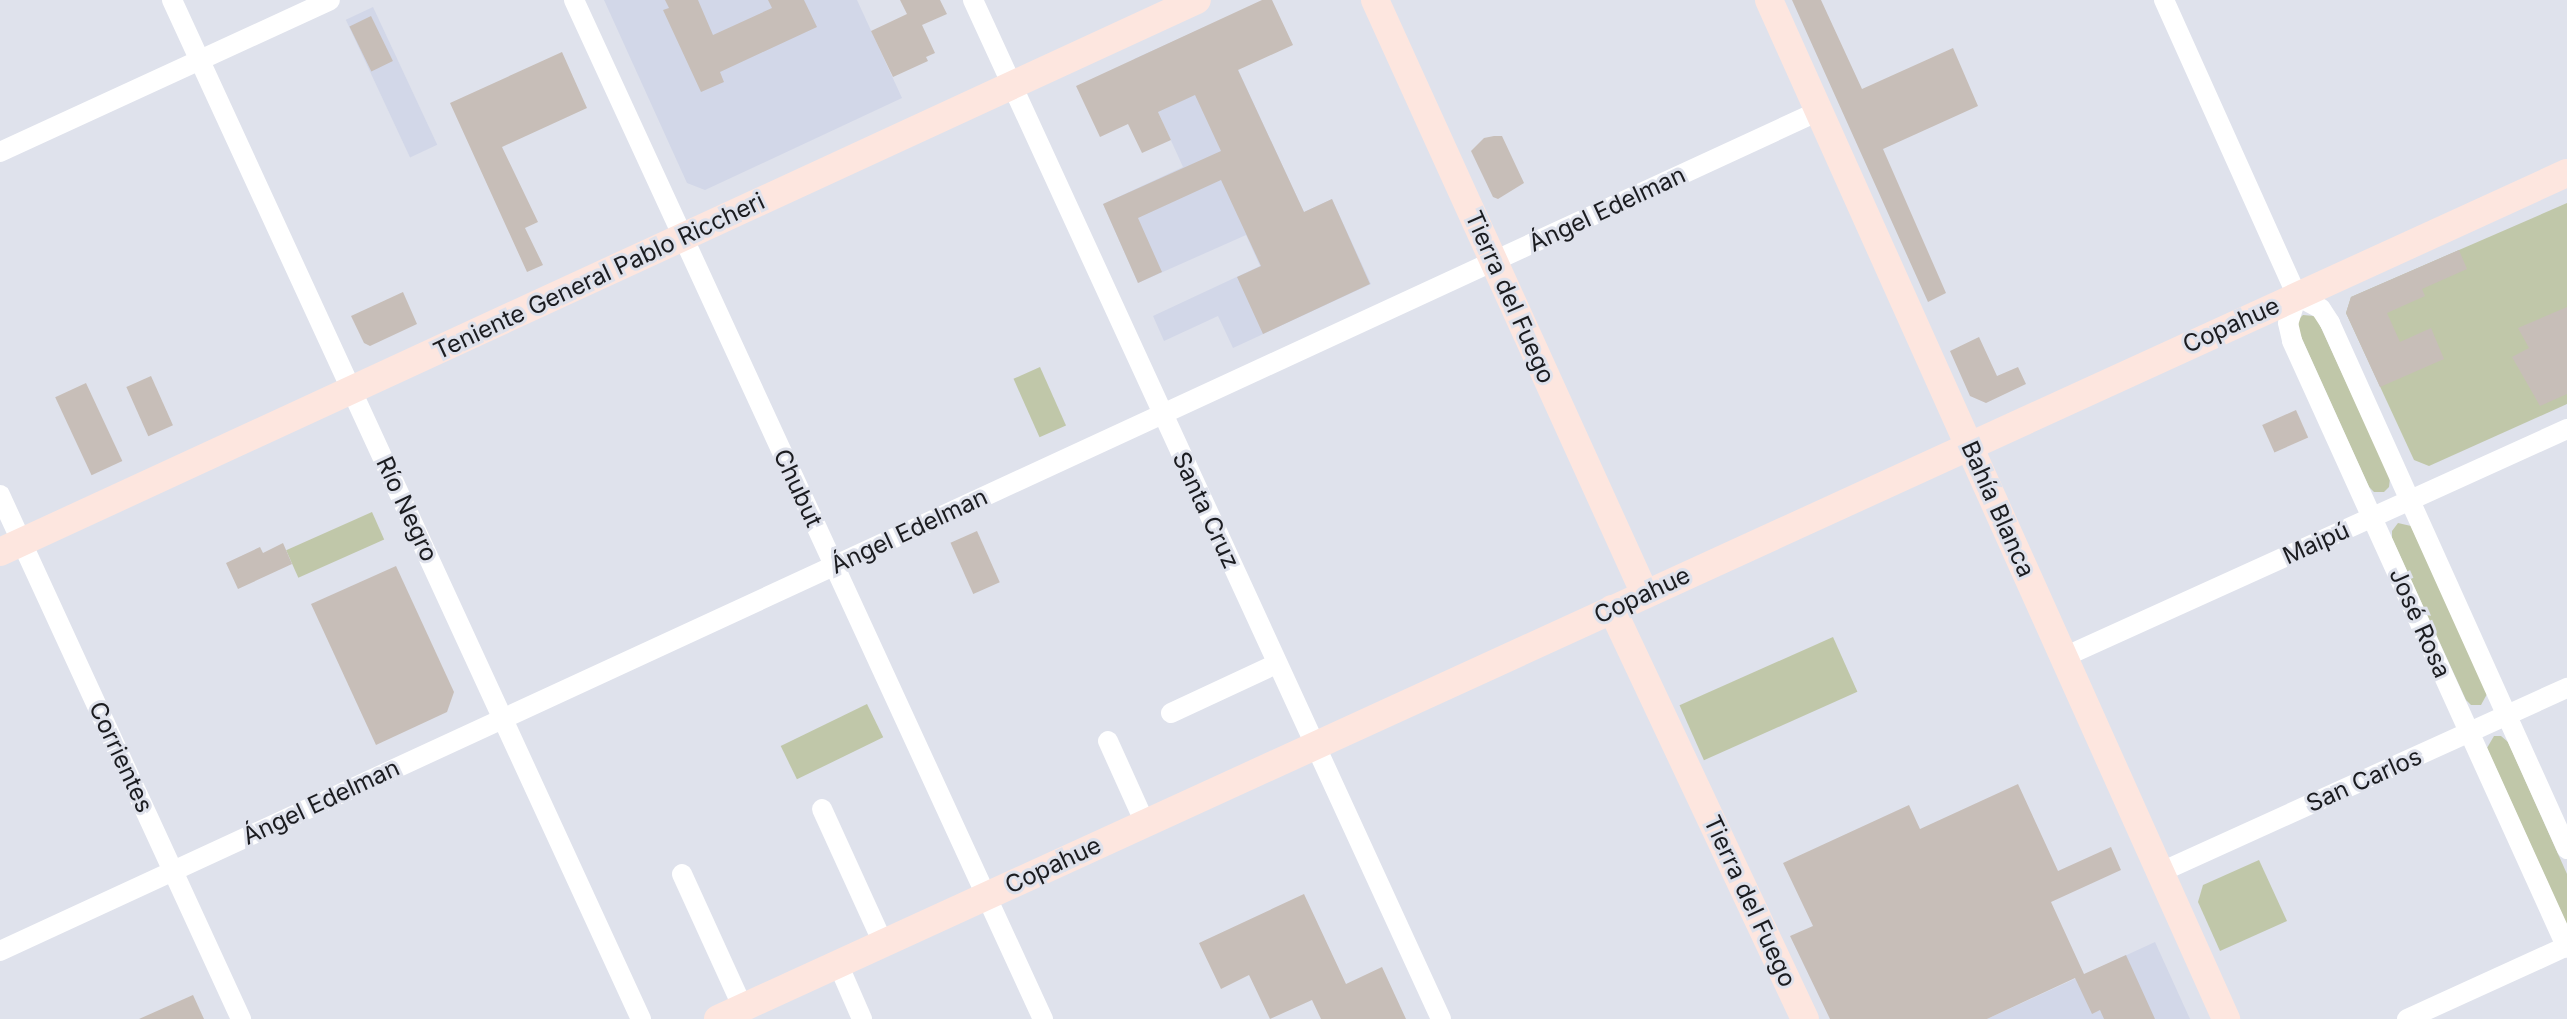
<!DOCTYPE html>
<html>
<head>
<meta charset="utf-8">
<style>
	body { margin:0 }
	#map { position:relative; width:2567px; height:1019px; overflow:hidden; background:#dfe2ec; font-family:Inter,sans-serif }
	div>[style] { position:absolute }
	.built>* { inset:0; background:#d2d7e8; transform-origin:0 0 }
	.green>* { inset:0; background:#c0c7a9; transform-origin:0 0 }
	.building>* { inset:0; background:#c7beb8; transform-origin:0 0 }
	.street>* { height:20px; margin:-10px; padding:0 10px; transform-origin:10px; border-radius:10px; background:#fff }
	.secondary>* { height:28px; margin:-14px; padding:0 14px; transform-origin:14px; border-radius:14px; background:#fde6df }
	span { translate:-50% -50%; white-space:nowrap; text-align:center; line-height:1.15; -webkit-text-stroke:6px #dfe2ec; paint-order:stroke }
	.street-label { font-size:24px; color:#1b1c20 }
</style>
</head>
<body>
<div id="map">
	<div class="built">
		<div style="clip-path:polygon(604px 0,857px 0,902px 98px,705px 190px,687px 183px)"></div>
		<div style="left:373px;top:7px;width:152px;height:30px;rotate:65deg"></div>
		<div style="clip-path:polygon(1216px 22px,1304px 212px,1332px 199px,1371px 284px,1233px 348px,1218px 316px,1164px 341px,1153px 316px,1260px 266px,1246px 235px,1138px 283px,1103px 204px,1183px 167px,1134px 59px)"></div>
		<div style="clip-path:polygon(2155px 942px,2190px 1019px,1987px 1019px)"></div>
	</div>
	<div class="green">
		<div style="clip-path:polygon(2567px 203px,2567px 404px,2429px 466px,2414px 460px,2346px 313px,2351px 297px)"></div>
		<div style="clip-path:polygon(2303px 315px,2314px 316px,2318px 321px,2390px 478px,2389px 487px,2384px 492px,2374px 492px,2369px 487px,2298px 330px,2298px 320px)"></div>
		<div style="left:1040px;top:367px;width:64px;height:29px;rotate:66deg"></div>
		<div style="left:372px;top:512px;width:30px;height:94px;rotate:66deg"></div>
		<div style="clip-path:polygon(2398px 523px,2411px 526px,2487px 694px,2481px 705px,2471px 705px,2466px 700px,2392px 538px,2392px 531px)"></div>
		<div style="left:1833px;top:637px;width:60px;height:168px;rotate:66deg"></div>
		<div style="left:867px;top:704px;width:37px;height:96px;rotate:64deg"></div>
		<div style="clip-path:polygon(2494px 736px,2501px 736px,2508px 742px,2567px 874px,2567px 925px,2487px 748px)"></div>
		<div style="clip-path:polygon(2259px 860px,2287px 921px,2220px 951px,2198px 902px,2203px 885px)"></div>
	</div>
	<div class="building">
		<div style="clip-path:polygon(665px 0,698px 0,713px 35px,772px 8px,768px 0,804px 0,817px 27px,720px 72px,724px 82px,701px 92px,663px 10px,669px 8px)"></div>
		<div style="clip-path:polygon(900px 0,940px 0,947px 14px,922px 25px,935px 53px,926px 57px,928px 61px,893px 77px,871px 31px,907px 14px)"></div>
		<div style="clip-path:polygon(1262px 0,1272px 0,1293px 45px,1238px 70px,1304px 212px,1332px 199px,1370px 284px,1263px 334px,1237px 277px,1261px 266px,1221px 180px,1138px 218px,1162px 272px,1138px 283px,1103px 204px,1221px 151px,1195px 95px,1158px 112px,1171px 140px,1142px 153px,1128px 124px,1100px 137px,1076px 86px)"></div>
		<div style="clip-path:polygon(1792px 0,1821px 0,1862px 89px,1953px 48px,1978px 106px,1883px 149px,1946px 293px,1928px 302px)"></div>
		<div style="left:371px;top:16px;width:50px;height:24px;rotate:64deg"></div>
		<div style="clip-path:polygon(562px 52px,587px 108px,502px 147px,538px 222px,525px 228px,543px 265px,527px 272px,450px 103px)"></div>
		<div style="clip-path:polygon(1494px 136px,1502px 136px,1524px 183px,1498px 199px,1493px 197px,1471px 151px,1484px 138px)"></div>
		<div style="clip-path:polygon(2459px 250px,2467px 269px,2422px 289px,2425px 296px,2387px 313px,2400px 342px,2431px 328px,2444px 359px,2380px 387px,2346px 313px,2351px 297px)"></div>
		<div style="clip-path:polygon(403px 292px,417px 324px,370px 346px,364px 343px,351px 316px)"></div>
		<div style="clip-path:polygon(2567px 307px,2567px 394px,2540px 406px,2512px 357px,2529px 348px,2518px 328px)"></div>
		<div style="clip-path:polygon(1979px 337px,1997px 376px,2018px 367px,2026px 384px,1986px 403px,1970px 396px,1950px 351px)"></div>
		<div style="left:151px;top:376px;width:54px;height:27px;rotate:66deg"></div>
		<div style="left:86px;top:383px;width:86px;height:34px;rotate:65deg"></div>
		<div style="left:2296px;top:410px;width:30px;height:37px;rotate:66deg"></div>
		<div style="left:977px;top:531px;width:56px;height:29px;rotate:66deg"></div>
		<div style="clip-path:polygon(283px 543px,292px 564px,238px 589px,226px 563px,260px 547px,263px 553px)"></div>
		<div style="clip-path:polygon(396px 566px,454px 692px,447px 712px,376px 745px,311px 604px)"></div>
		<div style="clip-path:polygon(2018px 784px,2058px 871px,2111px 847px,2121px 870px,2051px 902px,2084px 974px,2126px 955px,2155px 1019px,2104px 1019px,2100px 1010px,2092px 1014px,2075px 978px,1987px 1019px,1830px 1019px,1790px 936px,1813px 926px,1783px 863px,1909px 805px,1920px 829px)"></div>
		<div style="clip-path:polygon(1304px 894px,1346px 984px,1382px 967px,1406px 1019px,1321px 1019px,1312px 1000px,1270px 1019px,1249px 975px,1221px 989px,1199px 943px)"></div>
		<div style="clip-path:polygon(193px 995px,204px 1019px,139px 1019px)"></div>
	</div>
	<div class="street">
		<div style="left:172px;top:0;width:1122px;rotate:65.29deg"></div>
		<div style="left:574px;top:0;width:1122px;rotate:65.29deg"></div>
		<div style="left:973px;top:0;width:1121px;rotate:65.33deg"></div>
		<div style="left:2164px;top:0;width:325px;rotate:65.8deg"></div>
		<div style="left:2297px;top:296px;width:27px;rotate:28deg"></div>
		<div style="left:2321px;top:309px;width:17px;rotate:57deg"></div>
		<div style="left:2330px;top:323px;width:577px;rotate:65.75deg"></div>
		<div style="left:0;top:152px;width:363px;rotate:-24.7deg"></div>
		<div style="left:2297px;top:296px;width:28px;rotate:108deg"></div>
		<div style="left:2288px;top:323px;width:18px;rotate:77deg"></div>
		<div style="left:2292px;top:341px;width:666px;rotate:65.63deg"></div>
		<div style="left:0;top:495px;width:577px;rotate:65.3deg"></div>
		<div style="left:2064px;top:657px;width:552px;rotate:-24.38deg"></div>
		<div style="left:1171px;top:713px;width:116px;rotate:-25deg"></div>
		<div style="left:1108px;top:741px;width:90px;rotate:65.7deg"></div>
		<div style="left:822px;top:809px;width:147px;rotate:65.5deg"></div>
		<div style="left:2161px;top:872px;width:446px;rotate:-24.4deg"></div>
		<div style="left:682px;top:874px;width:147px;rotate:65.5deg"></div>
		<div style="left:0;top:951px;width:2004px;rotate:-24.79deg"></div>
		<div style="left:838px;top:964px;width:60px;rotate:66.4deg"></div>
		<div style="left:2407px;top:1019px;width:176px;rotate:-24.5deg"></div>
	</div>
	<div class="secondary">
		<div style="left:1375px;top:0;width:652px;rotate:65.56deg"></div>
		<div style="left:1769px;top:0;width:1117px;rotate:65.84deg"></div>
		<div style="left:0;top:552px;width:1318px;rotate:-24.76deg"></div>
		<div style="left:1612px;top:609px;width:453px;rotate:64.8deg"></div>
		<div style="left:718px;top:1019px;width:2033px;rotate:-24.59deg"></div>
	</div>
	<div class="street-label">
		<span style="left:1607px;top:209px;rotate:-25deg">Ángel Edelman</span>
		<span style="left:599px;top:276px;rotate:-25deg">Teniente General Pablo Riccheri</span>
		<span style="left:1510px;top:297px;rotate:66deg">Tierra del Fuego</span>
		<span style="left:2231px;top:325px;rotate:-24deg">Copahue</span>
		<span style="left:798px;top:488px;rotate:65deg">Chubut</span>
		<span style="left:407px;top:509px;rotate:65deg">Río Negro</span>
		<span style="left:1998px;top:509px;rotate:66deg">Bahía Blanca</span>
		<span style="left:1206px;top:510px;rotate:65deg">Santa Cruz</span>
		<span style="left:909px;top:531px;rotate:-25deg">Ángel Edelman</span>
		<span style="left:2316px;top:543px;rotate:-24deg">Maipú</span>
		<span style="left:1642px;top:595px;rotate:-25deg">Copahue</span>
		<span style="left:2420px;top:623px;rotate:66deg">José Rosa</span>
		<span style="left:121px;top:757px;rotate:65deg">Corrientes</span>
		<span style="left:2364px;top:780px;rotate:-24deg">San Carlos</span>
		<span style="left:321px;top:802px;rotate:-25deg">Ángel Edelman</span>
		<span style="left:1053px;top:865px;rotate:-25deg">Copahue</span>
		<span style="left:1750px;top:901px;rotate:65deg">Tierra del Fuego</span>
	</div>
</div>
</body>
</html>
